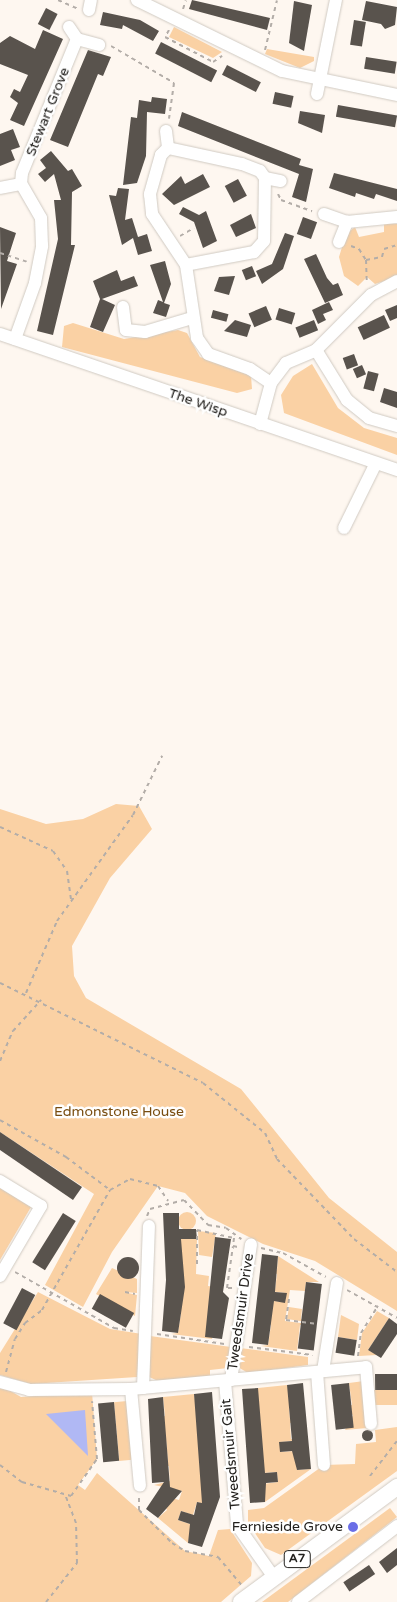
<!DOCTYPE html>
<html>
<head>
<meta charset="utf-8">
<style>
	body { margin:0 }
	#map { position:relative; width:397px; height:1602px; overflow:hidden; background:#fef7f0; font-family:"Varela Round",sans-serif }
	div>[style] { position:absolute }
	.green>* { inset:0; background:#fad1a4; transform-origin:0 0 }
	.round { border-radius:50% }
	.water>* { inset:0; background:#b0b8f4 }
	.building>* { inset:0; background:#59534d; transform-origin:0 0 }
	.path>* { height:2px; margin-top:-1px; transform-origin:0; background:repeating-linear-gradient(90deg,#b3ada8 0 4px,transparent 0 8px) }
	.roads { filter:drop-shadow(0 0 1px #d0cac2) drop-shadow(0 0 1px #d0cac2) }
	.minor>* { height:12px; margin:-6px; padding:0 6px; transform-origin:6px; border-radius:6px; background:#fff }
	.major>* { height:16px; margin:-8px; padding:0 8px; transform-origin:8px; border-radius:8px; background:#fff }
	.dots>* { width:14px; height:14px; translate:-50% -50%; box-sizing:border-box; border:2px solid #fff; border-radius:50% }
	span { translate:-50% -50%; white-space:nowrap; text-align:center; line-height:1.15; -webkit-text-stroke:5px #fff; paint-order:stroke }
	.shield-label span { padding:1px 4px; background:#fff; border:1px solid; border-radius:4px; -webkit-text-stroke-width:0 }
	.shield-label { font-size:12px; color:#22201d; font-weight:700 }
	.street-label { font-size:14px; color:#22201d }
	.park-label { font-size:14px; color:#794d10 }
	.poi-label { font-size:14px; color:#22201d }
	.right { translate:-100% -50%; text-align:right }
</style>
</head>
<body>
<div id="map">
	<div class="green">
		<div style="clip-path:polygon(174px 27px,222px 52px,213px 58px,169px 37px)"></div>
		<div style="clip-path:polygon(267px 49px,314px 57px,314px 61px,300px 68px,265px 54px)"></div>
		<div style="clip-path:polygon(384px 221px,397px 224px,397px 277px,375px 284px,367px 277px,358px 286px,344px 276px,339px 257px,346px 234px,355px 227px,359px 237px,384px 232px)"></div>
		<div style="clip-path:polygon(73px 323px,124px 339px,178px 330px,187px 333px,200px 357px,251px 376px,252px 389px,237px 393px,62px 347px,64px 326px)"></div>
		<div style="clip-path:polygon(312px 364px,338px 408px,364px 428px,397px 438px,397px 455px,284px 413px,281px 395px,293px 376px)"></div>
		<div style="clip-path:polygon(116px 804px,139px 806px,152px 829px,110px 878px,72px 946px,74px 976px,86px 998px,241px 1089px,329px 1198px,397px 1252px,397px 1311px,315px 1261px,263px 1244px,207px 1216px,185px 1193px,158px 1186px,112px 1252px,83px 1307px,45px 1285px,94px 1194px,0 1132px,0 809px,46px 824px,83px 819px)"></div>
		<div style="clip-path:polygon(0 1188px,31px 1207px,0 1260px)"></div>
		<div class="round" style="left:178px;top:1212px;width:18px;height:18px"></div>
		<div style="clip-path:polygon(198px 1231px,216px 1233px,212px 1257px,199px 1255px)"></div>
		<div style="clip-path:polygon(167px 1239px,197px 1239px,196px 1274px,209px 1276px,208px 1286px,222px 1288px,212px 1339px,171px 1334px,178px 1333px,181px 1313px,166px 1310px)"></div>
		<div style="clip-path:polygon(278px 1256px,319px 1282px,306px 1282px,305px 1291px,290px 1290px,285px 1321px,316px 1325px,300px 1325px,297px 1351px,261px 1346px,268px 1345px,271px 1325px,256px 1322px,274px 1301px,285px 1302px,286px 1293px,259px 1290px,275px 1290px,277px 1274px,263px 1272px,277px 1270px)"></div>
		<div style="clip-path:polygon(112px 1268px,137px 1279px,137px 1293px,124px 1292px,137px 1295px,135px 1316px,96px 1294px)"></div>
		<div style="clip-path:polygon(38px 1292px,110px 1329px,142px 1334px,137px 1377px,31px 1384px,0 1375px,0 1353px)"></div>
		<div style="clip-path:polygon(289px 1307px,302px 1309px,301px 1319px,313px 1323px,287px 1319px)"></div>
		<div style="clip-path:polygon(377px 1311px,389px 1318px,368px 1350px,377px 1355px,359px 1356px,362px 1333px)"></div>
		<div style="clip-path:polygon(341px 1315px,359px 1324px,357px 1340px,338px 1337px)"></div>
		<div style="clip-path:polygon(150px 1336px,231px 1347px,228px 1368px,210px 1370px,210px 1376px,158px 1381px,147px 1376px)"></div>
		<div style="clip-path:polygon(240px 1348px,308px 1357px,308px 1365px,248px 1373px,238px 1367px)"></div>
		<div style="clip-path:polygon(364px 1381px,367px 1428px,345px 1430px,353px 1415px,337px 1407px,352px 1405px,349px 1383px)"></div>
		<div style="clip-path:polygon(0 1385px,21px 1397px,92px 1392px,97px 1459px,78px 1485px,85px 1490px,97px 1473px,185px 1551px,209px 1556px,218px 1530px,230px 1529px,252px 1563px,251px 1576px,221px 1602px,0 1602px)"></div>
		<div style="clip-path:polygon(287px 1385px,304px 1406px,289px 1408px,290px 1419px,305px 1421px,290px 1423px,291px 1439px,306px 1440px,280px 1442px,280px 1452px,295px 1451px,297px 1470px,311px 1469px,265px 1502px,263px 1484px,278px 1482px,277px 1472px,249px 1474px,258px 1388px)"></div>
		<div style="left:397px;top:1390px;width:15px;height:24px;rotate:90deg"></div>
		<div style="clip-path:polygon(194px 1394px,212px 1506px,197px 1502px,193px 1515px,181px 1511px,178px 1520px,193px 1525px,188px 1543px,158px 1518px,167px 1510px,158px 1494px,179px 1500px,182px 1491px,154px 1485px,170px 1481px,169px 1466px,154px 1467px,154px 1463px,168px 1462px,166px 1439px,151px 1417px,165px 1416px,163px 1397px)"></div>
		<div style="left:127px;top:1401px;width:59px;height:13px;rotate:85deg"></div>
		<div style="clip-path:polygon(397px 1427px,397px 1471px,281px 1555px,265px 1548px,248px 1523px,248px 1510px,264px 1508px,324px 1465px,355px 1464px,356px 1444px,376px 1442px,375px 1430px)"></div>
		<div style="clip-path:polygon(390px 1508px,397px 1517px,288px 1602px,262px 1602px)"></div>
	</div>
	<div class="water">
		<div style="clip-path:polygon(85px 1410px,88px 1456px,46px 1414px)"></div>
	</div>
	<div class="building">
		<div style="clip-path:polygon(192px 0,270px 18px,267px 30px,189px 9px)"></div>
		<div style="clip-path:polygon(294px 1px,312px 5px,304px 51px,289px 43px)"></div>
		<div style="clip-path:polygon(366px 1px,397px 7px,395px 25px,385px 29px,381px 24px,362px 20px)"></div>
		<div style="left:46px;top:8px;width:13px;height:18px;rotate:27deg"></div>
		<div style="clip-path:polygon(103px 12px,140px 20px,159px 31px,153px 41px,123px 25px,122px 29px,100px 25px)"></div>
		<div style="left:354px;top:20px;width:12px;height:25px;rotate:9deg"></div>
		<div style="clip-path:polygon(43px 30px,63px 39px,24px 126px,10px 120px,18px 103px,10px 97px,14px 89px,20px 92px,28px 75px,0 64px,0 43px,10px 36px,35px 49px)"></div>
		<div style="left:161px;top:42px;width:63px;height:13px;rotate:27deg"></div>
		<div style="clip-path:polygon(88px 50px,111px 57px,103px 76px,98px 74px,68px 147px,50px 140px)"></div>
		<div style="left:366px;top:57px;width:31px;height:12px;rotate:9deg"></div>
		<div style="left:227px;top:65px;width:38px;height:11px;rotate:27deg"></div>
		<div style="left:275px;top:92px;width:19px;height:12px;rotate:12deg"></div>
		<div style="clip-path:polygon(152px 97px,167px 99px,165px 114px,147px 112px,146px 156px,137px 183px,123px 185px,131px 117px,137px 118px,139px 100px,151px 102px)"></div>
		<div style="left:338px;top:105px;width:60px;height:12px;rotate:10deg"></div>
		<div style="clip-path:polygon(300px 111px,325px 115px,322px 133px,298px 123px)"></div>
		<div style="clip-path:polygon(182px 112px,301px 159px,299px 165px,313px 169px,306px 202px,292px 197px,299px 174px,178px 126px)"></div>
		<div style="clip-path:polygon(13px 129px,20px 147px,11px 150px,15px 160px,0 166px,0 134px)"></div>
		<div style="clip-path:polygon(51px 151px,68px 171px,72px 169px,82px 186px,72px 192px,71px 245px,75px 245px,53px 335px,37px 331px,58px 239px,54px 200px,61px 200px,54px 174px,45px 182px,38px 174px,46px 168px,40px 160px)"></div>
		<div style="clip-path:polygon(334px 173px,397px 189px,397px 201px,376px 194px,374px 199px,356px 193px,355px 197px,329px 188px)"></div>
		<div style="clip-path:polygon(203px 174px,210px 187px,174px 205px,162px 194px,181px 176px,185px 184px)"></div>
		<div style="left:238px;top:179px;width:19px;height:15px;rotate:62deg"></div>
		<div style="clip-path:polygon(118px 188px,129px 189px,125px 220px,132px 218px,138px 237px,147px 234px,152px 251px,138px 255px,133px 238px,122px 245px,109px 195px,116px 196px)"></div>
		<div style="clip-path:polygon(183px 207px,199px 215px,206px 211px,217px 241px,203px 248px,194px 222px,179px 214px)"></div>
		<div style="clip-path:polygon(251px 214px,256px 228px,236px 237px,230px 225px)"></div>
		<div style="left:303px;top:217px;width:15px;height:18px;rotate:20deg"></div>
		<div style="clip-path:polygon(0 227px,16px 233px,7px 261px,17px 264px,1px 309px)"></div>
		<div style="clip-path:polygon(285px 233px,294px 236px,283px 269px,262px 284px,256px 271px,272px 264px)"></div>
		<div style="clip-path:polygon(316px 254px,327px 278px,333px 285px,338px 283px,343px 295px,325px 303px,304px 259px)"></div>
		<div style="clip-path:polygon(165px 261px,171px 284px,164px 303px,170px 305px,166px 317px,153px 313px,158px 300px,163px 302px,150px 265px)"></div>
		<div style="left:252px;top:266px;width:11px;height:11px;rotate:68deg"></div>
		<div style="clip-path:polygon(117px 270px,121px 281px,134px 276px,138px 286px,102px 299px,115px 305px,103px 332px,90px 327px,100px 299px,93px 281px)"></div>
		<div style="clip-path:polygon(235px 276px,229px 295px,214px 291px,219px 277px)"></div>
		<div style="clip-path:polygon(329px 302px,333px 310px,323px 314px,326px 320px,318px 324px,312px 310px)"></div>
		<div style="clip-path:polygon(397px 305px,397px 318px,390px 321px,385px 310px)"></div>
		<div style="left:266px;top:306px;width:15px;height:19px;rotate:67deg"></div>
		<div style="left:279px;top:308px;width:17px;height:12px;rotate:17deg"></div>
		<div style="left:213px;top:310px;width:16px;height:8px;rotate:15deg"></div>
		<div style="left:384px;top:315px;width:14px;height:29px;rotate:65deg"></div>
		<div style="clip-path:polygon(235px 320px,251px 325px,247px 337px,224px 331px)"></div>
		<div style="left:314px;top:320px;width:11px;height:20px;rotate:68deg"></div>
		<div style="left:354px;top:354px;width:12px;height:12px;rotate:70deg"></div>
		<div style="left:362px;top:365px;width:10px;height:10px;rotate:66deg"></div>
		<div style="left:368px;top:371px;width:11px;height:18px;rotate:15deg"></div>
		<div style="clip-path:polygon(384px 388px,397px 392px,397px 408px,380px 402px)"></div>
		<div style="clip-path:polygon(0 1132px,82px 1187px,73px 1200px,0 1150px)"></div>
		<div style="left:63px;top:1213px;width:15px;height:58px;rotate:32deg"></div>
		<div style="clip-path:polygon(163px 1213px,179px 1213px,179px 1229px,196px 1229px,197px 1239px,181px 1239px,185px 1287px,178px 1333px,162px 1331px,166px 1280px)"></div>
		<div style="clip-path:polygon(215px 1237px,231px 1239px,223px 1292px,229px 1298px,222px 1339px,205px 1337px)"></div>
		<div style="clip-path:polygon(262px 1254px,278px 1256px,275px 1292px,287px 1293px,285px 1303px,274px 1301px,268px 1345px,252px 1343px)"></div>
		<div class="round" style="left:117px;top:1257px;width:22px;height:22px"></div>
		<div style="left:306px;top:1282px;width:16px;height:67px;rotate:7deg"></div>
		<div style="left:22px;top:1288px;width:15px;height:40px;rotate:28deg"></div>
		<div style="left:100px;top:1294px;width:39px;height:17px;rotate:29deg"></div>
		<div style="clip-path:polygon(389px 1318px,397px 1324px,397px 1334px,381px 1358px,368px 1350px)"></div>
		<div style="left:338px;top:1337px;width:19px;height:16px;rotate:9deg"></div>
		<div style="left:397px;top:1374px;width:16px;height:22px;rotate:90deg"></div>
		<div style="clip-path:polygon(303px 1383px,311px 1469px,297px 1470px,292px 1451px,280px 1452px,279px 1442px,292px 1441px,287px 1385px)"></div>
		<div style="left:349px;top:1383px;width:45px;height:18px;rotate:84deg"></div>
		<div style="clip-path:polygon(258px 1388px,265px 1473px,277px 1472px,278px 1482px,266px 1483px,265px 1502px,250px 1503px,242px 1389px)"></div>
		<div style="clip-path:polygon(212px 1392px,220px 1497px,202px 1547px,188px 1543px,190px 1524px,178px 1520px,181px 1511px,194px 1515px,197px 1502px,202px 1503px,194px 1394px)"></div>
		<div style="clip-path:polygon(163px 1397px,170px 1487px,182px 1491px,158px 1518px,146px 1509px,164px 1482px,152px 1483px,148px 1399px)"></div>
		<div style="left:114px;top:1402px;width:59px;height:16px;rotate:85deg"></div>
		<div class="round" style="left:361.5px;top:1429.5px;width:11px;height:11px"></div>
		<div style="clip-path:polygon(397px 1548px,397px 1565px,387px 1573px,379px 1562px)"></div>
		<div style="left:369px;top:1565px;width:11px;height:31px;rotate:56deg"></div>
	</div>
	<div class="path">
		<div style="left:58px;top:0;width:22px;rotate:24deg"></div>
		<div style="left:183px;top:9px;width:9px;rotate:-72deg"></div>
		<div style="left:169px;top:30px;width:8px;rotate:120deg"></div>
		<div style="left:165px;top:37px;width:54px;rotate:27.5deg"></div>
		<div style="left:213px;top:62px;width:11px;rotate:-34deg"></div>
		<div style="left:111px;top:46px;width:73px;rotate:30.4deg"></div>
		<div style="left:174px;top:83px;width:36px;rotate:98deg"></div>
		<div style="left:265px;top:50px;width:51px;rotate:-76.5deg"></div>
		<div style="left:278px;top:194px;width:7px;rotate:63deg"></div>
		<div style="left:281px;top:200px;width:33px;rotate:20deg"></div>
		<div style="left:180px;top:236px;width:16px;rotate:-30deg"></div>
		<div style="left:351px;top:246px;width:9px;rotate:21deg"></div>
		<div style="left:359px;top:249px;width:13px;rotate:58deg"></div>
		<div style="left:366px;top:260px;width:23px;rotate:88deg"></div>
		<div style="left:0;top:253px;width:28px;rotate:18deg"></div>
		<div style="left:366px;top:260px;width:16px;rotate:-11deg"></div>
		<div style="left:382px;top:257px;width:8px;rotate:-76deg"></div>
		<div style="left:384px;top:249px;width:14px;rotate:-17deg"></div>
		<div style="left:0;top:827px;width:58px;rotate:24.4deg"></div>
		<div style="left:53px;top:851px;width:24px;rotate:55deg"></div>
		<div style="left:67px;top:871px;width:30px;rotate:82deg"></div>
		<div style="left:0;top:983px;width:226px;rotate:26.2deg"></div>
		<div style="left:203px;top:1083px;width:80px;rotate:38.9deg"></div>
		<div style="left:265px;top:1133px;width:29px;rotate:65deg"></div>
		<div style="left:277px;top:1159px;width:111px;rotate:46.1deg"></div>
		<div style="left:354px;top:1239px;width:54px;rotate:37.5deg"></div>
		<div style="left:26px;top:993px;width:78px;rotate:-66.7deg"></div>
		<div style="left:57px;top:921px;width:130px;rotate:-54.4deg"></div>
		<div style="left:133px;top:815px;width:66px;rotate:-63.8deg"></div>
		<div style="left:0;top:1061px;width:33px;rotate:-67deg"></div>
		<div style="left:13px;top:1031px;width:42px;rotate:-47.9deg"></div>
		<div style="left:0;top:1120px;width:76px;rotate:29.3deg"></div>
		<div style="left:66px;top:1157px;width:55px;rotate:36.9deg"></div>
		<div style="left:147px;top:1216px;width:8px;rotate:-67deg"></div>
		<div style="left:150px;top:1209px;width:35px;rotate:-15deg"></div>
		<div style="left:184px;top:1200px;width:35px;rotate:46deg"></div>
		<div style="left:208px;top:1225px;width:18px;rotate:9deg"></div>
		<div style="left:226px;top:1228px;width:19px;rotate:36deg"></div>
		<div style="left:261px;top:1248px;width:23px;rotate:13deg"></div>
		<div style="left:283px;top:1253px;width:49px;rotate:29.2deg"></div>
		<div style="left:197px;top:1264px;width:34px;rotate:-90deg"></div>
		<div style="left:197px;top:1230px;width:38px;rotate:12deg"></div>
		<div style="left:234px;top:1238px;width:8px;rotate:97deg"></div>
		<div style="left:233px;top:1246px;width:5px;rotate:11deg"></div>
		<div style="left:15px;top:1272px;width:114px;rotate:29.5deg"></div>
		<div style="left:114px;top:1328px;width:19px;rotate:9deg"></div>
		<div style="left:232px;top:1288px;width:5px;rotate:180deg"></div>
		<div style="left:227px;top:1288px;width:42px;rotate:-81.9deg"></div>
		<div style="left:347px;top:1290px;width:57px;rotate:29.2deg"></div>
		<div style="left:125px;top:1292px;width:10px;rotate:11deg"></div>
		<div style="left:289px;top:1299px;width:21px;rotate:98deg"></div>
		<div style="left:286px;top:1320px;width:32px;rotate:7deg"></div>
		<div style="left:157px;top:1334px;width:68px;rotate:8.5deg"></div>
		<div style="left:249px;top:1347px;width:64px;rotate:7.1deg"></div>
		<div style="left:358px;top:1356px;width:23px;rotate:-83deg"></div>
		<div style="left:361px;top:1333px;width:32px;rotate:-58deg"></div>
		<div style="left:6px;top:1372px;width:34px;rotate:-75deg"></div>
		<div style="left:15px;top:1339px;width:19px;rotate:-58deg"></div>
		<div style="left:25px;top:1323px;width:21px;rotate:-37deg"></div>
		<div style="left:42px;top:1310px;width:138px;rotate:-60.5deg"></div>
		<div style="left:110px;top:1190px;width:23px;rotate:-29deg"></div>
		<div style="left:130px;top:1179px;width:29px;rotate:14deg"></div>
		<div style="left:158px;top:1186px;width:18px;rotate:56deg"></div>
		<div style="left:0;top:1465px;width:28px;rotate:38deg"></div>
		<div style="left:22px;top:1482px;width:51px;rotate:15.9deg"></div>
		<div style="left:71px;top:1496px;width:45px;rotate:-54.9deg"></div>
		<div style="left:97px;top:1459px;width:58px;rotate:-94.9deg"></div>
		<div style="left:370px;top:1476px;width:44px;rotate:-52.4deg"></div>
		<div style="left:139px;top:1498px;width:12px;rotate:90deg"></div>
		<div style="left:139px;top:1510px;width:47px;rotate:45deg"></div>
		<div style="left:172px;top:1543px;width:15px;rotate:32deg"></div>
		<div style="left:185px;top:1551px;width:34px;rotate:10deg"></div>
		<div style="left:218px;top:1557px;width:38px;rotate:50deg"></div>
		<div style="left:46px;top:1602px;width:50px;rotate:-51.5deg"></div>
		<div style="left:77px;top:1563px;width:40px;rotate:-91.4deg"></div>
		<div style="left:76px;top:1523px;width:30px;rotate:-111deg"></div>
	</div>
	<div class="roads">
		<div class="minor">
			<div style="left:137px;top:0;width:161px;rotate:26.1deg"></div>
			<div style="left:282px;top:71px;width:117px;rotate:11.8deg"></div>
			<div style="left:89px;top:10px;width:10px;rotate:-79deg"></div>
			<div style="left:69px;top:27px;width:14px;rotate:56deg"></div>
			<div style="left:77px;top:39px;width:23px;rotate:15deg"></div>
			<div style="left:317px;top:94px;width:96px;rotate:-78.6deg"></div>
			<div style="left:166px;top:131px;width:17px;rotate:83deg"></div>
			<div style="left:168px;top:148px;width:10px;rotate:135deg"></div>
			<div style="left:161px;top:155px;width:41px;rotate:105.8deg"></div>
			<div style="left:150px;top:194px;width:20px;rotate:84deg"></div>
			<div style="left:152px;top:214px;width:61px;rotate:56.3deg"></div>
			<div style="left:186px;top:265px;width:74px;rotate:81.4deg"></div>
			<div style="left:197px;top:338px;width:19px;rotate:55deg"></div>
			<div style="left:208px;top:354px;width:45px;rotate:19.7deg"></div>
			<div style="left:250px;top:369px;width:25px;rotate:34deg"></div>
			<div style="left:168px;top:148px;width:76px;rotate:12.2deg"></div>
			<div style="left:242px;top:164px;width:19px;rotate:21deg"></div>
			<div style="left:260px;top:171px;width:9px;rotate:54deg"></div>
			<div style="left:265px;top:178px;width:63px;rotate:90.9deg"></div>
			<div style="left:264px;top:241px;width:15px;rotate:132deg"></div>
			<div style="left:254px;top:252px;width:69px;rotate:169.2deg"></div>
			<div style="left:265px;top:178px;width:16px;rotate:11deg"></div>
			<div style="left:0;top:188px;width:21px;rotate:-11deg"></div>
			<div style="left:324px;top:214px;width:24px;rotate:19deg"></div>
			<div style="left:347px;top:222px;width:50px;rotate:-5.7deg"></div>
			<div style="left:339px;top:242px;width:22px;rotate:-68deg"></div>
			<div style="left:123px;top:307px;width:23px;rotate:83deg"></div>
			<div style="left:126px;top:330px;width:19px;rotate:6deg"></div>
			<div style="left:145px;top:332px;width:49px;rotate:-16.6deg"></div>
			<div style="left:0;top:334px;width:420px;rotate:18.9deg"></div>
			<div style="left:15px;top:339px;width:59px;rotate:-70.3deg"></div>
			<div style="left:35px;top:283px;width:38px;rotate:-79deg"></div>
			<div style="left:42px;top:246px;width:28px;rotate:-92deg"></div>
			<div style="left:41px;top:218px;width:39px;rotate:-120deg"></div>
			<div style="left:21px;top:184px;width:11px;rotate:-85deg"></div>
			<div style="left:22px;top:173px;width:145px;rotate:-67.7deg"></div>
			<div style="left:316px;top:350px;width:59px;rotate:58.2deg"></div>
			<div style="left:347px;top:400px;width:28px;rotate:39deg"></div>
			<div style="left:369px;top:418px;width:29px;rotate:16deg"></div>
			<div style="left:260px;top:424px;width:42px;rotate:-75deg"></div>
			<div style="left:271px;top:383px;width:25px;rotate:-53deg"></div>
			<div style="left:286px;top:363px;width:33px;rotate:-23deg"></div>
			<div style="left:316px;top:350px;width:78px;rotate:-45deg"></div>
			<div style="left:371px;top:295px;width:30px;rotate:-28deg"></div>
			<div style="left:344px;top:528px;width:72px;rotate:-63.8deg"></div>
			<div style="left:0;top:1181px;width:48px;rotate:31.4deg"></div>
			<div style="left:41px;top:1206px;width:81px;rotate:120.4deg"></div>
			<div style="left:323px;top:1371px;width:89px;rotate:-81deg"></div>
			<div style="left:317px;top:1372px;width:93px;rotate:85.7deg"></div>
			<div style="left:231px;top:1380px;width:137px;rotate:-81.6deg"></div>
			<div style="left:225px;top:1381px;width:144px;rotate:85.2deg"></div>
			<div style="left:237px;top:1525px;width:62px;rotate:54.8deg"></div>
			<div style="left:0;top:1382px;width:30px;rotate:15deg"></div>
			<div style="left:29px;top:1390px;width:102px;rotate:-0.6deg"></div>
			<div style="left:131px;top:1389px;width:236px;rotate:-5.3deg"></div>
			<div style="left:366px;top:1367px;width:57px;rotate:85deg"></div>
			<div style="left:143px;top:1388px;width:162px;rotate:-87.9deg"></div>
			<div style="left:131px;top:1389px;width:97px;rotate:84.7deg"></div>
			<div style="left:298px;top:1602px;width:125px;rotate:-37.5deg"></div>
		</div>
		<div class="major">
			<div style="left:241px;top:1602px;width:194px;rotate:-36.4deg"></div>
		</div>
	</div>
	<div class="dots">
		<div style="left:353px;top:1527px;background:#6a6ee7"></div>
	</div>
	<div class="shield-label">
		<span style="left:297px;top:1559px">A7</span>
	</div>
	<div class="street-label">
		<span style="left:48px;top:112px;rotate:-68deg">Stewart Grove</span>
		<span style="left:198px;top:403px;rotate:19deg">The Wisp</span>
		<span style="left:241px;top:1312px;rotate:-82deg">Tweedsmuir Drive</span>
		<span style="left:231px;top:1454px;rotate:-95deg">Tweedsmuir Gait</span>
	</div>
	<div class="park-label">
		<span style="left:119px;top:1112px">Edmonstone House</span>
	</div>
	<div class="poi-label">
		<span class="right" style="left:343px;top:1527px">Fernieside Grove</span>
	</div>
</div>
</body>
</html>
